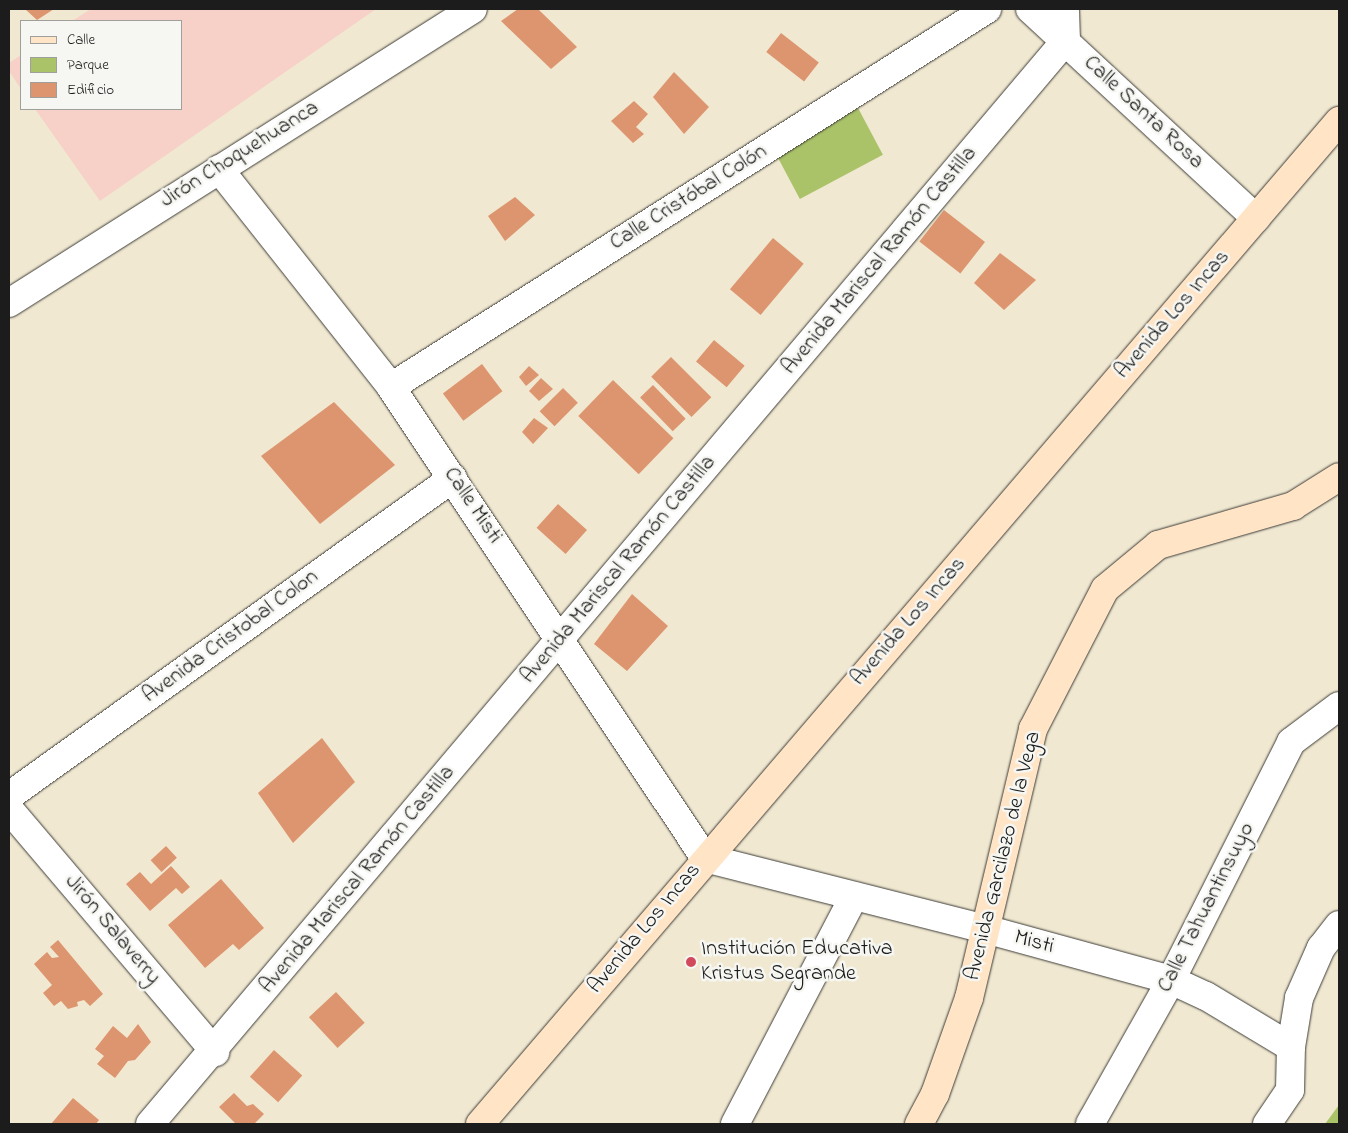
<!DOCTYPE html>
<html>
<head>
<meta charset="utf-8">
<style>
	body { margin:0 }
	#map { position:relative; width:1348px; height:1133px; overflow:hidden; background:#f0e8d1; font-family:"Indie Flower",sans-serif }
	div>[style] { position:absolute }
	.built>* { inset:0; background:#f7d1c7 }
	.green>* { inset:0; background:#aac369; transform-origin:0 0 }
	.building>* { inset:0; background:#dd956f; transform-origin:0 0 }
	.roads { filter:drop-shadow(0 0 1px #3c3b37) drop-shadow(0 0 1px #3c3b37) }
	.street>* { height:28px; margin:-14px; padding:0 14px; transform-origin:14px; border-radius:14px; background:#fff }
	.secondary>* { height:28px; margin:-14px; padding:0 14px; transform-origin:14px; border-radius:14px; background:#ffe4c6 }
	.dots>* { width:14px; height:14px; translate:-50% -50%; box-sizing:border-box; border:2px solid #f6f6f2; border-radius:50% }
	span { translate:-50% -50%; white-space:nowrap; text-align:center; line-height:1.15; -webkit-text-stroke:5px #f6f6f2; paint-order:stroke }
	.street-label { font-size:22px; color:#1c1c1c }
	.poi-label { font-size:22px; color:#1c1c1c }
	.left { translate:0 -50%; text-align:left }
	.frame { position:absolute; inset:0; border:10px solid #1c1c1c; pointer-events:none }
	.legend { position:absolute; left:20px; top:20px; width:162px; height:90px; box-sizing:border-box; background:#f6f6f2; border:1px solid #9f9f9c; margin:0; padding:6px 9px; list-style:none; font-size:15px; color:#1c1c1c }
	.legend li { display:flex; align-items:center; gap:10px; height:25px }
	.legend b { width:25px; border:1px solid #9f9f9c }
</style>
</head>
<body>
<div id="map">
	<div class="built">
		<div style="clip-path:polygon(91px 9px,376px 9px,100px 201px,35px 109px,181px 109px,181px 21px,72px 21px)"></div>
		<div style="clip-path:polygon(21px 55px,21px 89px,9px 71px,9px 63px)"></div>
	</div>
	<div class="green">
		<div style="left:858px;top:108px;width:53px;height:94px;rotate:62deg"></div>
		<div style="clip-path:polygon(1339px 1105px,1339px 1124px,1325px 1124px)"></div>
	</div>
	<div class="building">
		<div style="clip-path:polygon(25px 9px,54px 9px,37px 20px)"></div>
		<div style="clip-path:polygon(518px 9px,538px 9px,577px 47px,551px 69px,501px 21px)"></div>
		<div style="left:781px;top:33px;width:48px;height:24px;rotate:38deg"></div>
		<div style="clip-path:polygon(674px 72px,709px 107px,684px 134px,653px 97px)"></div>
		<div style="clip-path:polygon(634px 101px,648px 114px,636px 127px,644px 134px,633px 143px,611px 121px)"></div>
		<div style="clip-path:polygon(515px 197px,535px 215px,505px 241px,488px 216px)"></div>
		<div style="left:944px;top:210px;width:52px;height:40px;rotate:38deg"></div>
		<div style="left:773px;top:238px;width:40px;height:67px;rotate:40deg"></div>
		<div style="clip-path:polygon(1000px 253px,1036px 280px,1004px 310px,974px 283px)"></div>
		<div style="left:714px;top:340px;width:40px;height:28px;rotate:40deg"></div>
		<div style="left:671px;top:357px;width:57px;height:28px;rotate:45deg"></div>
		<div style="left:482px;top:364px;width:34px;height:49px;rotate:53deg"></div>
		<div style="clip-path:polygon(529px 366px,539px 375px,526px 386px,519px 377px)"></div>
		<div style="clip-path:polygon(541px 378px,553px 389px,539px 401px,529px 391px)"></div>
		<div style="left:613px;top:380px;width:84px;height:50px;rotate:44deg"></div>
		<div style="left:653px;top:385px;width:47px;height:18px;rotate:46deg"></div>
		<div style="left:563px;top:388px;width:21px;height:33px;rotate:45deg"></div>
		<div style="clip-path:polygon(334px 402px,395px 465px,320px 524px,261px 456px)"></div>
		<div style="clip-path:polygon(534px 418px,548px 428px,533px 444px,522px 432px)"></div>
		<div style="left:558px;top:504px;width:39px;height:32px;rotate:42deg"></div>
		<div style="clip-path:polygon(632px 594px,668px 626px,627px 671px,594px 644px)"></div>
		<div style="clip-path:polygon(322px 738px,355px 782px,293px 843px,258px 793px)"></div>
		<div style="left:166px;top:846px;width:16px;height:21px;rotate:47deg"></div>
		<div style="clip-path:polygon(171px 866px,190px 887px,182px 894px,176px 888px,150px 911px,126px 884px,140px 872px,151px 884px)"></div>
		<div style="clip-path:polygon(221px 879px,264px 928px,239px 950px,233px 944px,205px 968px,168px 925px)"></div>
		<div style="clip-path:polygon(58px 940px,103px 994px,90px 1006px,84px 1000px,77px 1002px,78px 1006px,68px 1009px,61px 1001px,54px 1006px,43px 993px,52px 985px,34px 964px,47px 952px,52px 958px,59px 957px,50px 947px)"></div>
		<div style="left:336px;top:992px;width:42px;height:37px;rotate:47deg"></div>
		<div style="clip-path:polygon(138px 1024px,151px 1042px,135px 1060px,128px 1061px,115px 1078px,97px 1064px,104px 1056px,95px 1049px,113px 1026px,127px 1038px)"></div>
		<div style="left:274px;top:1050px;width:38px;height:36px;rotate:42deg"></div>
		<div style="clip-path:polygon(234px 1093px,247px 1106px,253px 1104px,264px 1114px,254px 1124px,236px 1124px,219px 1107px)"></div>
		<div style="clip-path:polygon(73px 1098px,99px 1120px,96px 1124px,51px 1124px)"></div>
	</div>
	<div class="roads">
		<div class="street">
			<div style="left:1030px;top:9px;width:308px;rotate:42.8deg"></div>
			<div style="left:219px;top:169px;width:278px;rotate:51.7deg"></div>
			<div style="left:391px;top:387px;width:566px;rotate:56.31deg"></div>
			<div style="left:705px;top:858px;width:289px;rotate:14.2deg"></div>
			<div style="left:985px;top:929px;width:193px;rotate:15.3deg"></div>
			<div style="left:1171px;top:980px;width:38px;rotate:25deg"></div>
			<div style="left:1206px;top:996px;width:99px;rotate:31deg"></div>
			<div style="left:9px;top:303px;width:549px;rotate:-32.36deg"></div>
			<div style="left:391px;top:387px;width:706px;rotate:-32.38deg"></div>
			<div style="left:9px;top:796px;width:546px;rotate:-35.61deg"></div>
			<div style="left:9px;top:809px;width:319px;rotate:49.7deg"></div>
			<div style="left:150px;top:1124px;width:1419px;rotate:-49.8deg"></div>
			<div style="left:1066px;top:40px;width:31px;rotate:-92deg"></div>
			<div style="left:735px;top:1124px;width:257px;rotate:-62.4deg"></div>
			<div style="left:1090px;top:1124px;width:165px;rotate:-60.6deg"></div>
			<div style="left:1171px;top:980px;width:267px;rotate:-63.2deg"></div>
			<div style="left:1291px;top:742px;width:60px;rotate:-36.9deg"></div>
			<div style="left:1267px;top:1124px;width:41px;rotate:-55.9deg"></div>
			<div style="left:1290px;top:1090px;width:43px;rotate:-88.7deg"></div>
			<div style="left:1291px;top:1047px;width:50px;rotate:-80.7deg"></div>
			<div style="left:1299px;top:998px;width:55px;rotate:-66.3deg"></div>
			<div style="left:1321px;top:948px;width:29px;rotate:-52deg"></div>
		</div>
		<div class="secondary">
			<div style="left:480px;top:1124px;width:1321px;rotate:-49.42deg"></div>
			<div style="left:919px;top:1124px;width:34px;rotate:-62deg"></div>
			<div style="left:935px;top:1094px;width:102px;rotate:-70.5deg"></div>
			<div style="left:969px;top:998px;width:277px;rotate:-76.6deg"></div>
			<div style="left:1033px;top:729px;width:157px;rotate:-62.8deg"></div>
			<div style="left:1105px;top:589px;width:69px;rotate:-39.7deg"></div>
			<div style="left:1158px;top:545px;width:141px;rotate:-16.1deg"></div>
			<div style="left:1293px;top:506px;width:54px;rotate:-32.2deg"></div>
		</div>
	</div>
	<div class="dots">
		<div style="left:691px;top:962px;background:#d1495b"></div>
	</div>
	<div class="street-label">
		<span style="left:1143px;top:113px;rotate:43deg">Calle Santa Rosa</span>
		<span style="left:240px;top:155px;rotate:-32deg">Jirón Choquehuanca</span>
		<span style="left:689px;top:198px;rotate:-32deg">Calle Cristóbal Colón</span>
		<span style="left:880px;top:261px;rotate:-50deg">Avenida Mariscal Ramón Castilla</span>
		<span style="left:1173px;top:315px;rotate:-49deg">Avenida Los Incas</span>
		<span style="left:472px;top:506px;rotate:56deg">Calle Misti</span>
		<span style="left:619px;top:570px;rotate:-50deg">Avenida Mariscal Ramón Castilla</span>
		<span style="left:909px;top:622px;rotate:-49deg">Avenida Los Incas</span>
		<span style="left:231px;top:637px;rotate:-36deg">Avenida Cristobal Colon</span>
		<span style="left:1004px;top:856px;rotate:-76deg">Avenida Garcilazo de la Vega</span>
		<span style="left:358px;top:880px;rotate:-50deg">Avenida Mariscal Ramón Castilla</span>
		<span style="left:1207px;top:908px;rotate:-63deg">Calle Tahuantinsuyo</span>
		<span style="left:645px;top:929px;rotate:-50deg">Avenida Los Incas</span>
		<span style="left:112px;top:930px;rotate:50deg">Jirón Salaverry</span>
		<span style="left:1034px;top:943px;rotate:15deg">Misti</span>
	</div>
	<div class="poi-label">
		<span class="left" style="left:701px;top:962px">Institución Educativa<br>Kristus Segrande</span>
	</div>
	<div class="frame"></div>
	<ul class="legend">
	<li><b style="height:6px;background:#ffe4c6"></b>Calle</li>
	<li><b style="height:14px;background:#aac369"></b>Parque</li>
	<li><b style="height:14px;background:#dd956f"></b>Edificio</li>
	</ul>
</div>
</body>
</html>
